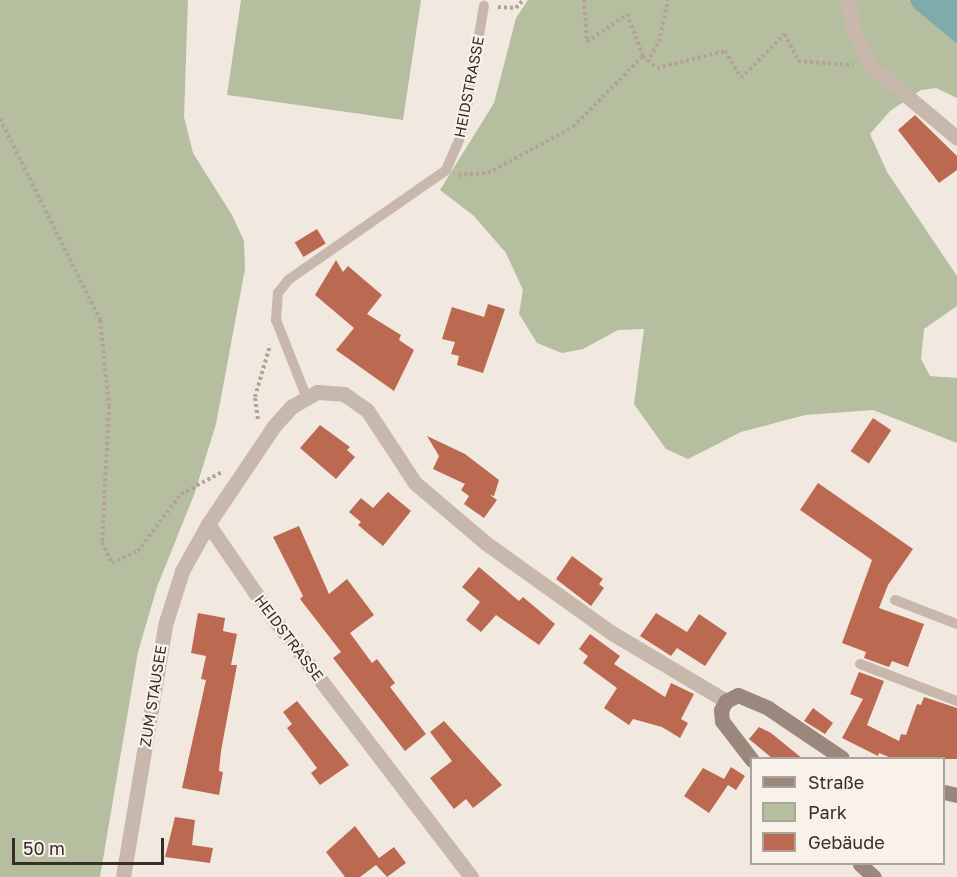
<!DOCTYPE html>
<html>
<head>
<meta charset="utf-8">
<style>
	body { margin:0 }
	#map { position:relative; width:957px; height:877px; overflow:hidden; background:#f1e8df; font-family:"Golos Text",sans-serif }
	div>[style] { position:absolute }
	.green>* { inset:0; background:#b5bfa0 }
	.water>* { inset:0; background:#80abac }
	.building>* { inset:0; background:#bc6952; transform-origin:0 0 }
	.path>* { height:4px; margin-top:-2px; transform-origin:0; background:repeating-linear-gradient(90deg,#b4a296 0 3px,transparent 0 6px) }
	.lane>* { height:10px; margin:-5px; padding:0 5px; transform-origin:5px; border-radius:5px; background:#c8b8ac }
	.street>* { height:15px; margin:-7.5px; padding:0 7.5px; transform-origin:7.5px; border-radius:7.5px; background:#c8b8ac }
	.secondary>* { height:15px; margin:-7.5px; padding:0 7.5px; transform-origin:7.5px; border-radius:7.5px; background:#9c877d }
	span { translate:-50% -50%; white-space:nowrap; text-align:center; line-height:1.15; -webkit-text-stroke:4.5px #f9f2eb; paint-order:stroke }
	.street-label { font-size:15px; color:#372e2a }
	.legend { position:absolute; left:750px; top:757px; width:195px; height:108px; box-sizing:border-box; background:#f9f2eb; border:2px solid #aba49e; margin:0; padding:8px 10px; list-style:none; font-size:18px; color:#372e2a }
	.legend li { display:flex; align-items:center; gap:12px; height:30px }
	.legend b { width:30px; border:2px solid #aba49e }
	.scale { position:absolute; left:12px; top:838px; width:152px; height:27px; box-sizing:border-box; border:3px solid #372e2a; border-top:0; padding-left:8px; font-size:18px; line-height:21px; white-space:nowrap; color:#372e2a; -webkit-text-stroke:4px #f9f2eb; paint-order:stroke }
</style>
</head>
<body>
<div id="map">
	<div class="green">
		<div style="clip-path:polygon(0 0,188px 0,184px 117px,193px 153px,232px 215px,244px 241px,245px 269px,216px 424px,194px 495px,157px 587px,138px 652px,100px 877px,0 877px)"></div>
		<div style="clip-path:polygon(241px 0,421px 0,403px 120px,227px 95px)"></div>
		<div style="clip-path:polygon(528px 0,908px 0,957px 44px,957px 98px,936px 88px,921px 90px,890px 111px,870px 134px,887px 172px,957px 276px,957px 306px,924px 329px,921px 359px,930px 376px,957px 378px,957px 443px,873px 410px,805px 415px,741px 432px,688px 459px,666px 449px,634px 404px,644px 329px,618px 330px,583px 349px,562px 353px,537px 343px,519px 314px,523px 290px,506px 253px,474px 216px,440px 190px,494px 103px,516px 18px)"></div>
	</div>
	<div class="water">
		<div style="clip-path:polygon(909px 0,957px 0,957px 44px,915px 9px)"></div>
	</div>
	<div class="building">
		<div style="clip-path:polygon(915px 115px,957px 156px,957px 170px,939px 183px,898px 130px)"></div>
		<div style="left:317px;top:229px;width:17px;height:26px;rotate:59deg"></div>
		<div style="clip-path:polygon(336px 260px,343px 272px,348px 266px,382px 295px,367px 314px,401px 335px,399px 340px,414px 350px,394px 391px,336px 350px,354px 328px,315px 295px)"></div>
		<div style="clip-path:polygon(488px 304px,505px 309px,483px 373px,457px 365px,459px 356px,451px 354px,455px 342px,442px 339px,452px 307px,484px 317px)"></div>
		<div style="left:873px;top:418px;width:22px;height:40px;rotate:34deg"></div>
		<div style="clip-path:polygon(320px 425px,350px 447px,347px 450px,355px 457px,336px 479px,300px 448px)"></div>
		<div style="clip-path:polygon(427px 436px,465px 454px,499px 480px,494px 496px,490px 495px,497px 500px,484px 518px,464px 504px,469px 496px,461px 490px,465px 484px,433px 469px,439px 456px)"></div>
		<div style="clip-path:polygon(818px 483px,913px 549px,888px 585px,879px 608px,924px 624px,908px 667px,892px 661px,889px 667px,864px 658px,866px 652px,842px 643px,872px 560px,800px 510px)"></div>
		<div style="clip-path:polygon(388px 492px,411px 511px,383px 546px,358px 525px,361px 522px,349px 512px,361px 498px,373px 508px)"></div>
		<div style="clip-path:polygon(299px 526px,329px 594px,347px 579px,374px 615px,350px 633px,372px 663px,377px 659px,395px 683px,390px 687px,426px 734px,405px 751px,333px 658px,341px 652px,300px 599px,303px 596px,273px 537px)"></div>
		<div style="clip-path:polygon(572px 556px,603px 579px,599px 584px,604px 588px,591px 606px,556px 579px)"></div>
		<div style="clip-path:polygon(479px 567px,519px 601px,523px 597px,555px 624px,539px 645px,496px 615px,481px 632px,466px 620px,480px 602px,462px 587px)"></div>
		<div style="clip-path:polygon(198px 613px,225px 618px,223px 631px,237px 634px,231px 665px,237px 665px,221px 751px,219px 771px,223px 772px,219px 795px,182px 788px,206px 680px,201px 679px,206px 656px,191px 653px)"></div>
		<div style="clip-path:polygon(656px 613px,687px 632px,699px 614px,727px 633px,705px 666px,677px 648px,671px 656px,640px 636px)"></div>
		<div style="clip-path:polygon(590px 634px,620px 656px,614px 664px,665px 697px,671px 683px,694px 694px,681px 719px,688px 723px,680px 738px,662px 727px,633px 719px,629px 725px,604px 708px,617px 688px,583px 663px,588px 656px,579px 649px)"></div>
		<div style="clip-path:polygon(859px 672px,884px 681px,867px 725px,899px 741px,901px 734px,906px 735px,917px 704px,921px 705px,924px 697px,957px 708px,957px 759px,894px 759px,879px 753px,878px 756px,842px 738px,863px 699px,850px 694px)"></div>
		<div style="clip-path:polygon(297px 701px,349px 765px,320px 785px,311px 773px,317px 768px,287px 728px,292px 724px,283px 712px)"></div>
		<div style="clip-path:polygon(813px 708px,833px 723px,825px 734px,804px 721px)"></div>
		<div style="clip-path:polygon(444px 721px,502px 785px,473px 808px,466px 799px,454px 809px,430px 778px,452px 761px,430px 732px)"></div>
		<div style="clip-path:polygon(759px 727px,771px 733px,803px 759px,773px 759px,749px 739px)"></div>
		<div style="clip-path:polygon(731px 767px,745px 776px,736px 790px,728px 785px,709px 813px,684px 796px,703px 768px,724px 779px)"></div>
		<div style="clip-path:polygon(175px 817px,195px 820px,192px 845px,213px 848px,210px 863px,165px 857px)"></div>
		<div style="clip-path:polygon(355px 826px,379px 858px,394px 847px,406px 863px,387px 877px,376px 865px,360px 877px,345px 877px,326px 852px)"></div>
	</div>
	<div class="path">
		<div style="left:584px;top:0;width:42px;rotate:85.9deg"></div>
		<div style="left:587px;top:42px;width:49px;rotate:-35deg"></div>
		<div style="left:627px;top:14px;width:45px;rotate:69.1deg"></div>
		<div style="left:498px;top:7px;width:18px;rotate:3deg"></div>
		<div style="left:516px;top:8px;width:11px;rotate:-49deg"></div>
		<div style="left:647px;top:62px;width:23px;rotate:-59deg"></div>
		<div style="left:659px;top:42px;width:43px;rotate:-77.9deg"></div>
		<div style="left:0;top:119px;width:225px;rotate:63.5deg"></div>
		<div style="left:100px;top:320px;width:86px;rotate:84deg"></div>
		<div style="left:109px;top:406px;width:136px;rotate:92.9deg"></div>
		<div style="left:102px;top:542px;width:23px;rotate:65deg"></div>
		<div style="left:112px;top:563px;width:29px;rotate:-25deg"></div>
		<div style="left:138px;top:551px;width:71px;rotate:-53deg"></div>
		<div style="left:181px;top:494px;width:47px;rotate:-28.2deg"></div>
		<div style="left:458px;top:175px;width:30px;rotate:-4deg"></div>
		<div style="left:488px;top:173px;width:97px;rotate:-28.4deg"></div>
		<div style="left:573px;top:127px;width:100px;rotate:-45.4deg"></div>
		<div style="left:643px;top:56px;width:18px;rotate:41deg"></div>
		<div style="left:657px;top:68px;width:70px;rotate:-14deg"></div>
		<div style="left:725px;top:51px;width:31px;rotate:59deg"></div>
		<div style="left:741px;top:78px;width:62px;rotate:-45deg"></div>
		<div style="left:785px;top:34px;width:30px;rotate:64deg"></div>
		<div style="left:798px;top:61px;width:55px;rotate:4.2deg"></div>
		<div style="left:258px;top:419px;width:22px;rotate:-98deg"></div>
		<div style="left:255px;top:397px;width:54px;rotate:-73.9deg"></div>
	</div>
	<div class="lane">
		<div style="left:306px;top:396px;width:82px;rotate:-111.5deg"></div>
		<div style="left:276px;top:320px;width:27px;rotate:-86deg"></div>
		<div style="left:278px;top:293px;width:16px;rotate:-52deg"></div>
		<div style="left:288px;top:280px;width:193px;rotate:-34.8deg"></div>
		<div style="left:446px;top:170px;width:43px;rotate:-66.4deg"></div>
		<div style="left:463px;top:131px;width:127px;rotate:-80.5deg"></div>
		<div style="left:895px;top:600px;width:66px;rotate:21.2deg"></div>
		<div style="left:860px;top:664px;width:104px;rotate:20.9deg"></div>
	</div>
	<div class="street">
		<div style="left:847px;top:0;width:32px;rotate:77deg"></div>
		<div style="left:854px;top:31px;width:39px;rotate:64deg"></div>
		<div style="left:871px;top:66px;width:112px;rotate:39.9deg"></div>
		<div style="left:208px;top:524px;width:104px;rotate:55.5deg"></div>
		<div style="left:267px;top:610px;width:336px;rotate:52.6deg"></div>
		<div style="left:123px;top:877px;width:255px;rotate:-80.5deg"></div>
		<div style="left:165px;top:625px;width:57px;rotate:-72.5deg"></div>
		<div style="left:182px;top:571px;width:54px;rotate:-61deg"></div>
		<div style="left:208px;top:524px;width:118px;rotate:-56deg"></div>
		<div style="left:274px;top:426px;width:25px;rotate:-48deg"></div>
		<div style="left:291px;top:407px;width:30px;rotate:-30deg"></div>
		<div style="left:317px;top:392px;width:27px;rotate:4deg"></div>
		<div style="left:344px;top:394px;width:28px;rotate:35deg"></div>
		<div style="left:367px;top:410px;width:87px;rotate:56.7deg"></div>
		<div style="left:415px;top:483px;width:94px;rotate:40.3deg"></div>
		<div style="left:487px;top:544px;width:153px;rotate:35.5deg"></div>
		<div style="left:612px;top:633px;width:133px;rotate:30.8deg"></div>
	</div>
	<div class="secondary">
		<div style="left:752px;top:760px;width:49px;rotate:-127.6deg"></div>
		<div style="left:722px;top:721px;width:11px;rotate:-95deg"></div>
		<div style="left:721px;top:710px;width:10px;rotate:-61deg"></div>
		<div style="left:726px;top:701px;width:13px;rotate:-27deg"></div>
		<div style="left:738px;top:695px;width:33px;rotate:23deg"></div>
		<div style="left:768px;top:708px;width:89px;rotate:34deg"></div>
		<div style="left:944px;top:792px;width:13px;rotate:13deg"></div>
		<div style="left:860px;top:864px;width:19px;rotate:43deg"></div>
	</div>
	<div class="street-label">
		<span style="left:469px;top:87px;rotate:-79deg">HEIDSTRASSE</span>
		<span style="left:289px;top:638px;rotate:53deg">HEIDSTRASSE</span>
		<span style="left:153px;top:696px;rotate:-81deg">ZUM STAUSEE</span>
	</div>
	<ul class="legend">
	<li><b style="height:8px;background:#9c877d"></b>Straße</li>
	<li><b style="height:16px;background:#b5bfa0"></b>Park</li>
	<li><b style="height:16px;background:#bc6952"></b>Gebäude</li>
	</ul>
	<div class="scale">50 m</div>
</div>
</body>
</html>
